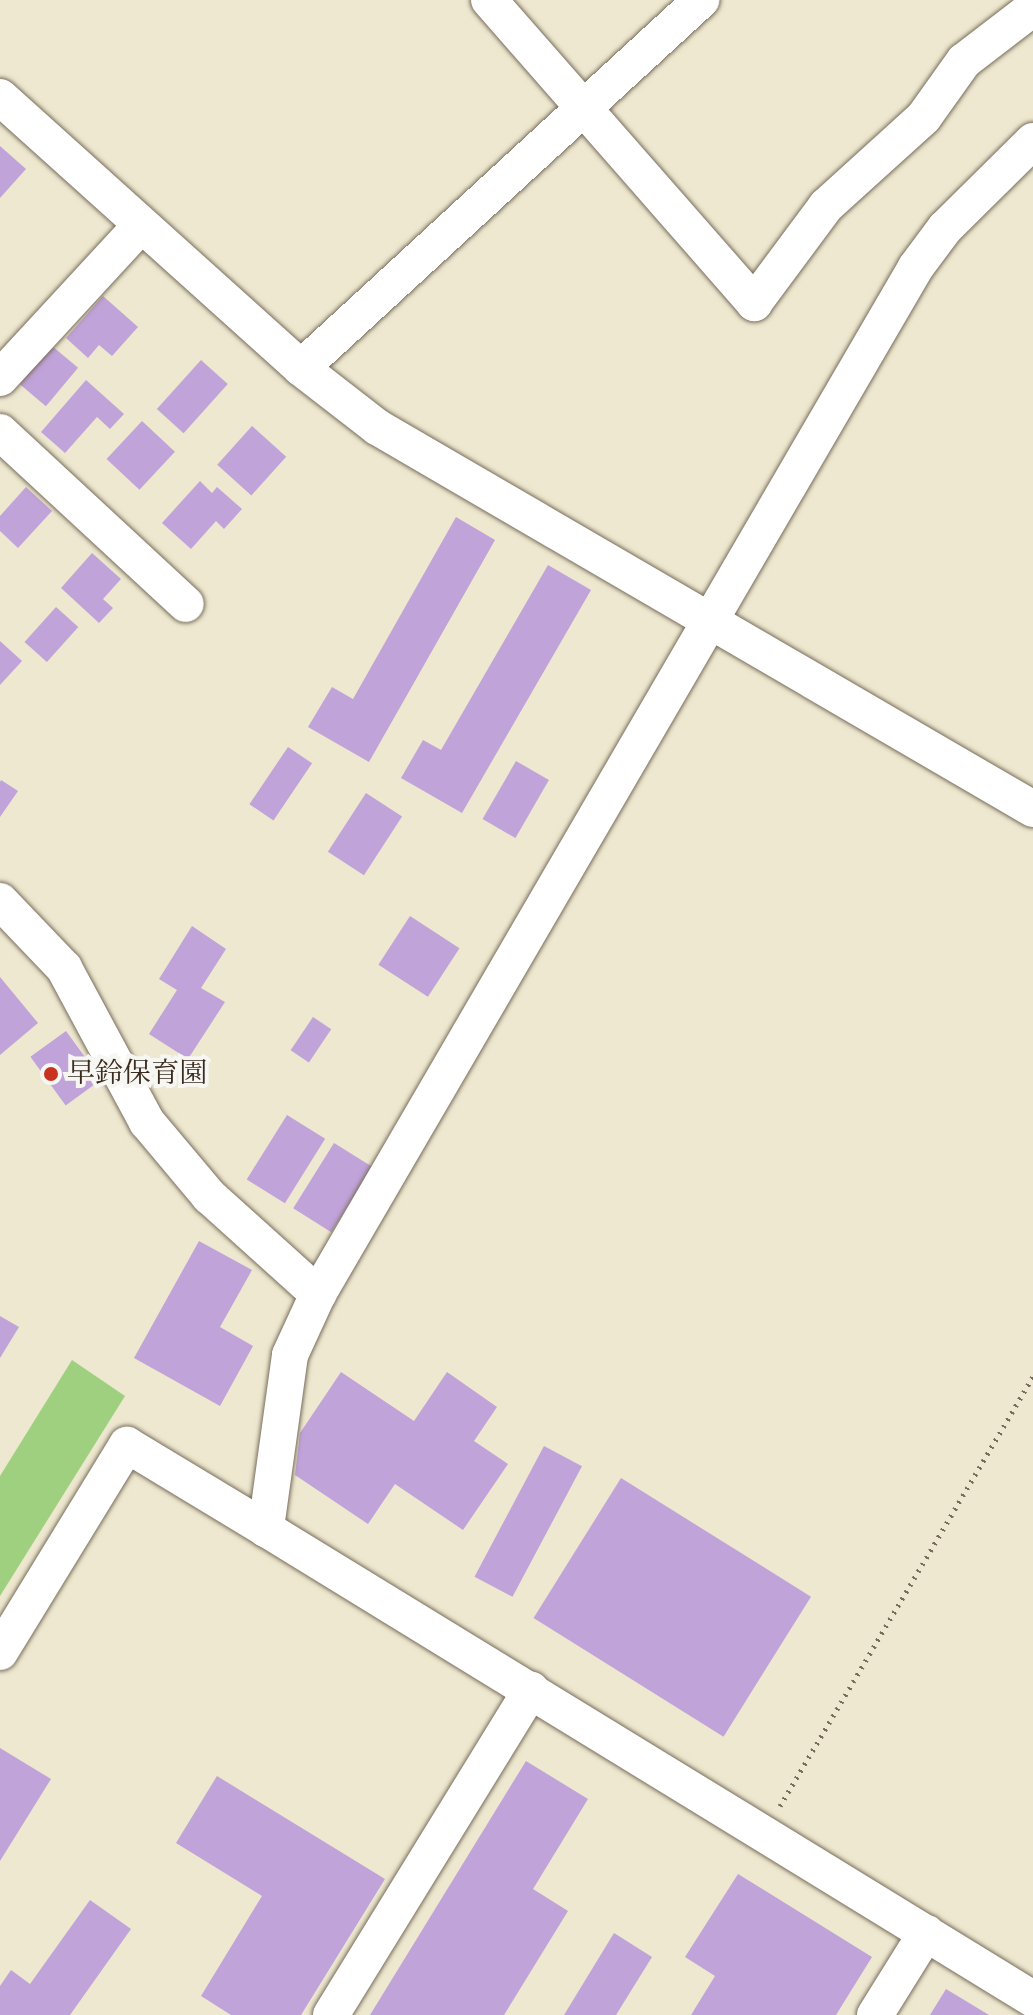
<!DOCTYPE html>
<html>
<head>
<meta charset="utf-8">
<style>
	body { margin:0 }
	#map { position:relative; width:1033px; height:2015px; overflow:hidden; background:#ede8cf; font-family:"Libre Bodoni","Noto Serif JP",serif }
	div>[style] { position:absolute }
	.green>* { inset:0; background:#9fd07f }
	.building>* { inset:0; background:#c0a3d9; transform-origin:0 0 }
	.path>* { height:5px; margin-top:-2.5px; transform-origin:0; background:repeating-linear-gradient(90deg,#796c5c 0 2px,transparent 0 8px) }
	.roads { filter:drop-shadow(0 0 2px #796c5c) drop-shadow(0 0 2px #796c5c) }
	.street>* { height:36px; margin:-18px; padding:0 18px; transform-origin:18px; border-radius:18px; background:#fff }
	.dots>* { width:22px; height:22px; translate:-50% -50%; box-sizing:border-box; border:4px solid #f6f6f2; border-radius:50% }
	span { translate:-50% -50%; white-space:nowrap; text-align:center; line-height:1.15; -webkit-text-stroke:8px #f6f6f2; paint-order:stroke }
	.poi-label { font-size:28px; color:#3b2a1e }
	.left { translate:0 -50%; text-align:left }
</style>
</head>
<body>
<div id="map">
	<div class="green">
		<div style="clip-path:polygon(72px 1360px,125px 1396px,0 1596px,0 1476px)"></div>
	</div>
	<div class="building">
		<div style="clip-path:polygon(0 146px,26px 169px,0 198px)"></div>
		<div style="clip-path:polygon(103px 296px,138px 327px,112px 356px,99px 345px,88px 358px,66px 338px)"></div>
		<div style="left:52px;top:346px;width:34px;height:50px;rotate:40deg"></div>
		<div style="left:201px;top:360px;width:36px;height:66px;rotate:42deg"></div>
		<div style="clip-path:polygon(86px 380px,124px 414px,110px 429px,97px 417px,65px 453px,41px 432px)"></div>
		<div style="left:142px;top:421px;width:45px;height:52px;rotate:43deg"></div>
		<div style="left:252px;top:426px;width:46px;height:52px;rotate:42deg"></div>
		<div style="clip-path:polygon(200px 481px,212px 493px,217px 487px,242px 509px,224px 529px,216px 521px,191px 549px,162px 523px)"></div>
		<div style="clip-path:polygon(26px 487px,52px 511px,18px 548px,0 531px,0 516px)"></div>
		<div style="clip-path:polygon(456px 517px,495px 540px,369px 762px,308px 727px,332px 687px,353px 699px)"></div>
		<div style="clip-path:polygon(92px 553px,121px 579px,103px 599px,113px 608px,99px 623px,61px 588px)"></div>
		<div style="clip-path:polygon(548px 565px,591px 590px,462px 813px,401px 778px,423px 740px,441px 750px)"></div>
		<div style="left:56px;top:607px;width:30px;height:47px;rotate:42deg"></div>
		<div style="clip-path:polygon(0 641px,22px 661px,0 685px)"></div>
		<div style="left:288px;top:747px;width:29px;height:69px;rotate:34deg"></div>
		<div style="left:516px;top:761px;width:38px;height:67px;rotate:30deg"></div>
		<div style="clip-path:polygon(1px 780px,18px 791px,0 817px,0 782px)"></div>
		<div style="left:366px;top:793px;width:43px;height:70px;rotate:33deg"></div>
		<div style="left:410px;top:916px;width:59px;height:58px;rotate:33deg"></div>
		<div style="clip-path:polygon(192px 926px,226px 949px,201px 988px,225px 1002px,188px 1059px,149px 1034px,177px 990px,159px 979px)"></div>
		<div style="clip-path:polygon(0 977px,38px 1023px,0 1055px)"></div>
		<div style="left:313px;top:1017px;width:22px;height:40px;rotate:34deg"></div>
		<div style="left:66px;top:1031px;width:60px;height:44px;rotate:54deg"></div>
		<div style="left:287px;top:1115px;width:45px;height:76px;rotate:32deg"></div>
		<div style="left:334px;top:1143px;width:45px;height:77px;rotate:32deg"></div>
		<div style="clip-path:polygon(199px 1241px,252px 1270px,220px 1327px,253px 1346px,220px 1406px,134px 1358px)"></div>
		<div style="clip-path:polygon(0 1316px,19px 1327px,0 1358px)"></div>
		<div style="clip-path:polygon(341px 1372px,414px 1421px,447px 1372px,497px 1407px,474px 1441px,508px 1464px,463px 1530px,395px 1484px,368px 1524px,295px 1475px,300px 1433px)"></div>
		<div style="left:544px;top:1446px;width:43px;height:148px;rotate:28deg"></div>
		<div style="left:621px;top:1478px;width:224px;height:165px;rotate:32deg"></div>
		<div style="clip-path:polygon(0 1748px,51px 1779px,0 1861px)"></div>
		<div style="clip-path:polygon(526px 1761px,588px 1799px,533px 1889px,568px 1911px,504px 2015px,370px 2015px)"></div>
		<div style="clip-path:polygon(217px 1776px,385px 1879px,301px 2015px,231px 2015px,201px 1996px,262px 1896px,176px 1843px)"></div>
		<div style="clip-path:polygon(738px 1874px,872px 1957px,836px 2015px,691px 2015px,715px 1976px,685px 1957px)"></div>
		<div style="clip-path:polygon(90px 1900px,131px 1929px,70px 2015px,0 2015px,0 1986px,11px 1970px,30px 1984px)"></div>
		<div style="clip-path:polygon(614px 1933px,652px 1957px,616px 2015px,564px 2015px)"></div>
		<div style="clip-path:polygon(946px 1989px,989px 2015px,930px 2015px)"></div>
	</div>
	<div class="path">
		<div style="left:780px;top:1806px;width:499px;rotate:-59.5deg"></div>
	</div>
	<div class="roads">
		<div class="street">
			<div style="left:489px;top:0;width:403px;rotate:48.8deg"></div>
			<div style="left:754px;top:303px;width:121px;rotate:-53.4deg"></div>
			<div style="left:826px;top:206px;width:132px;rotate:-42.2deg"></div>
			<div style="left:924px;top:117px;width:69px;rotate:-54.5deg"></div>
			<div style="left:964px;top:61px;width:87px;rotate:-37.5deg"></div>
			<div style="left:0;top:97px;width:405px;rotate:42deg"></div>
			<div style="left:301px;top:368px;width:96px;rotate:37.8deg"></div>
			<div style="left:377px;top:427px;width:759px;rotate:30.21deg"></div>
			<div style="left:1033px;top:141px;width:124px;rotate:135.3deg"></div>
			<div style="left:945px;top:228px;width:49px;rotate:126.6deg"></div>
			<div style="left:916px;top:267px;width:1188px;rotate:120.21deg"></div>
			<div style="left:318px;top:1294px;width:67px;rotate:114.7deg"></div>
			<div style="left:290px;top:1355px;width:176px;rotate:97.9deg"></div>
			<div style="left:266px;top:1529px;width:900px;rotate:31.5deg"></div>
			<div style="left:301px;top:368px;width:544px;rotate:-42.61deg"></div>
			<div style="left:0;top:378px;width:208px;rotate:-47.3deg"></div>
			<div style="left:0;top:432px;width:253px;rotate:42.8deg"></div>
			<div style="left:0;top:901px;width:93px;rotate:46.3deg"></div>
			<div style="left:64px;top:968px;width:175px;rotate:61.7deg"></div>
			<div style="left:147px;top:1122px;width:97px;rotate:50deg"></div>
			<div style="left:209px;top:1196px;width:147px;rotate:42deg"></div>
			<div style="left:0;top:1652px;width:243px;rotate:-58.5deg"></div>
			<div style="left:127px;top:1445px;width:162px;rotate:31.1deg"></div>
			<div style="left:331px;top:2015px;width:382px;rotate:-58.4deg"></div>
			<div style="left:875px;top:2015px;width:97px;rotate:-58.1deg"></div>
		</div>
	</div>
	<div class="dots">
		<div style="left:51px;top:1074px;background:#c8321e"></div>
	</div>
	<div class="poi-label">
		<span class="left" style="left:67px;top:1074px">早鈴保育園</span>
	</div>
</div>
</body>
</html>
